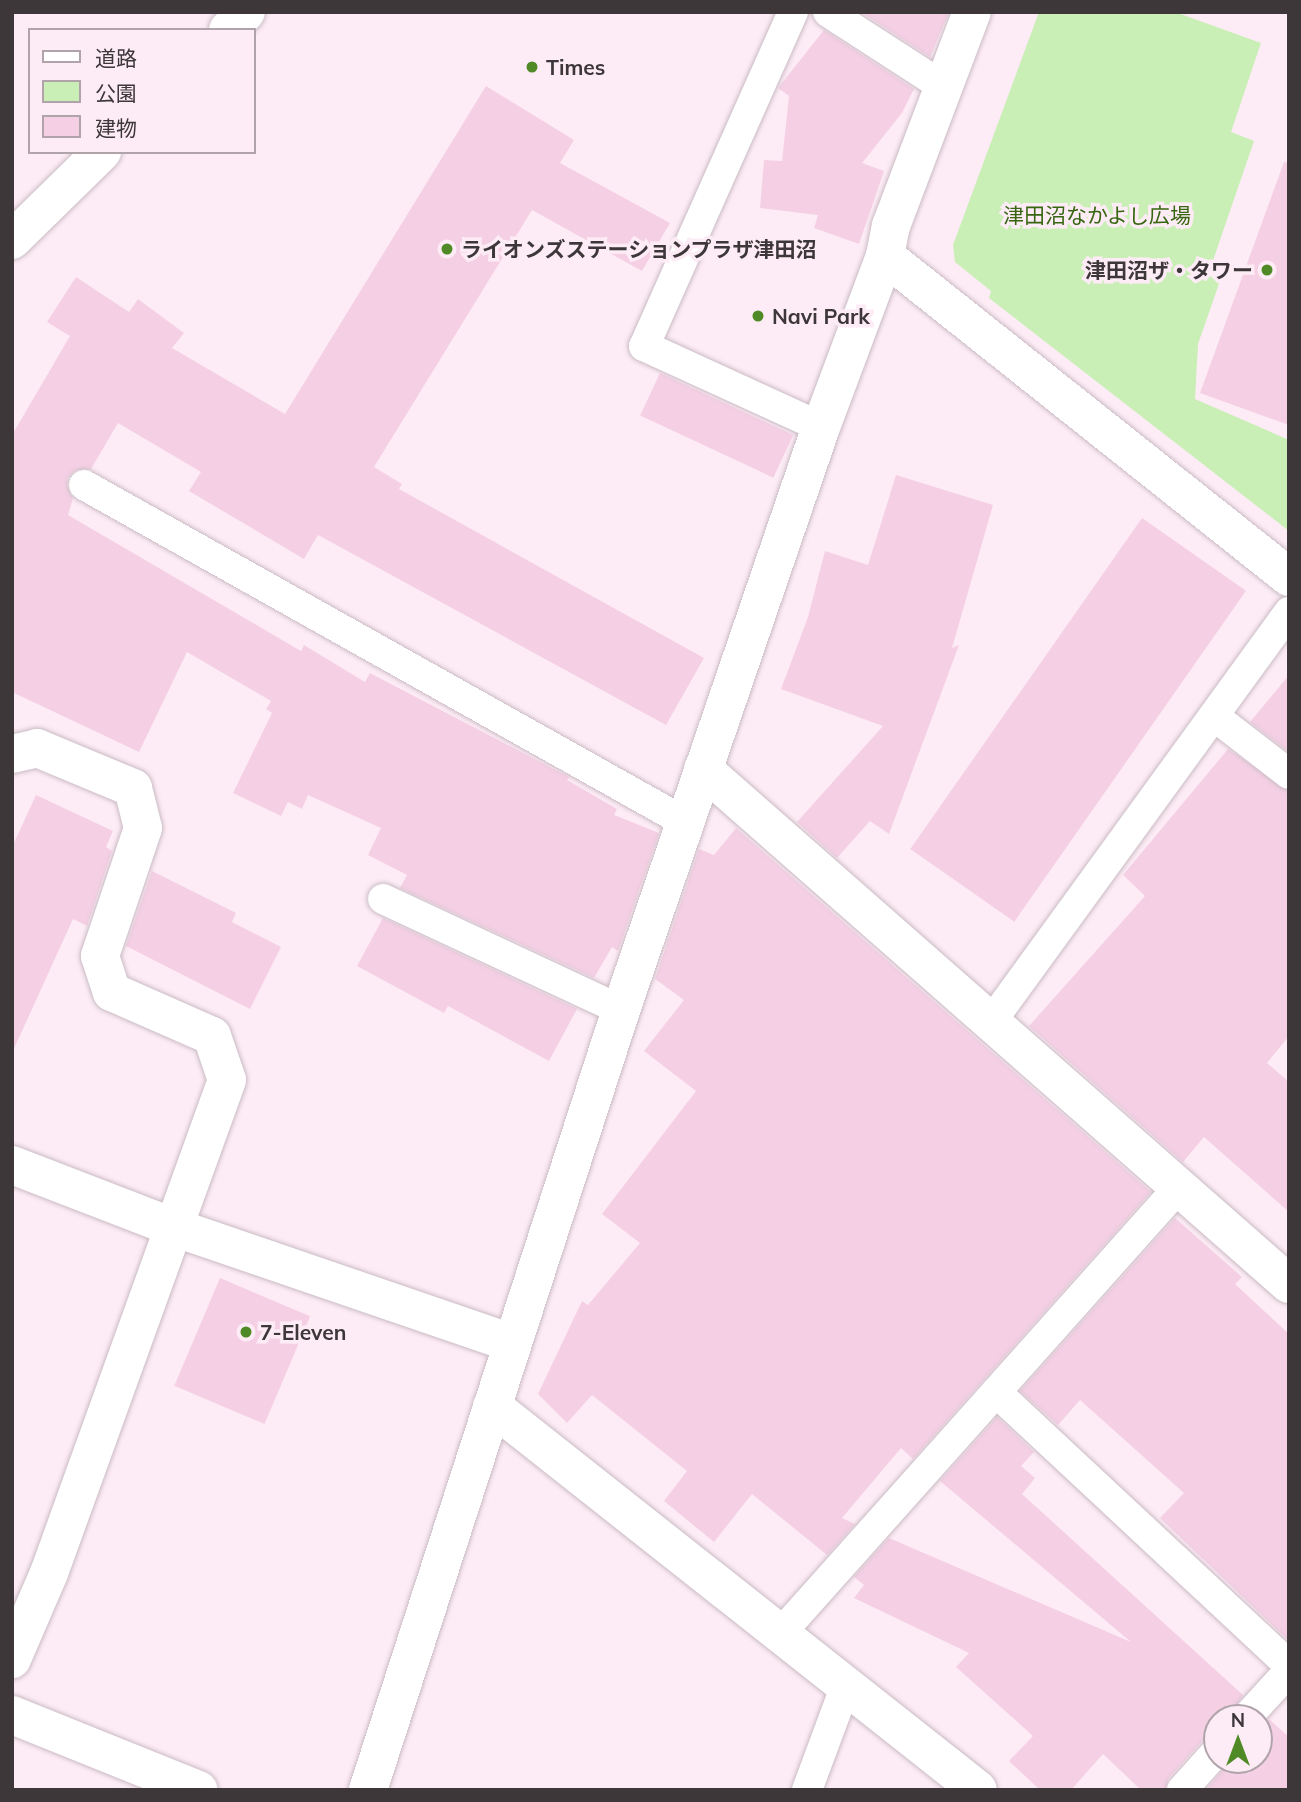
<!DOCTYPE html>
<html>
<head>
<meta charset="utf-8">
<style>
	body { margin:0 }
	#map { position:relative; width:1301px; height:1802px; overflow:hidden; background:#fdecf5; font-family:Mulish,"Noto Sans JP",sans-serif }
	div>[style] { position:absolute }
	.green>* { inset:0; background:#c9eeb6 }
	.building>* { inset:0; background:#f5d0e5; transform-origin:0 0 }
	.roads { filter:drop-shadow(0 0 2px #cabbc4) drop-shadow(0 0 2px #cabbc4) }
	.service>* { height:30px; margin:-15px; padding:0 15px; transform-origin:15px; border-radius:15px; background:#fff }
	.minor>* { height:38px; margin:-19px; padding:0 19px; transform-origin:19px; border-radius:19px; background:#fff }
	.tertiary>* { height:38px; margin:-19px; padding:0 19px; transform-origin:19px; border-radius:19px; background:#fff }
	.dots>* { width:19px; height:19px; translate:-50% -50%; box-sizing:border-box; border:4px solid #fdecf5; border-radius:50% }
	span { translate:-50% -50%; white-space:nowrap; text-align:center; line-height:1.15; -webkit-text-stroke:7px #fdecf5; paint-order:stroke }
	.poi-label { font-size:21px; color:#3d373a; font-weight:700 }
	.left { translate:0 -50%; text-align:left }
	.right { translate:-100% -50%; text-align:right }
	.park-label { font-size:21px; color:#376611 }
	.frame { position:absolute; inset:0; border:14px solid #3d373a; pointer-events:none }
	.legend { position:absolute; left:28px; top:28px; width:228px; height:126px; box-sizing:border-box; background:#fdecf5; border:2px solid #b0a4aa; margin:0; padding:9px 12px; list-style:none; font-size:21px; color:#3d373a }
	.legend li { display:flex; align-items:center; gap:14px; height:35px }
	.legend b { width:35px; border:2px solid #b0a4aa }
	.north { position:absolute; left:1203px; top:1704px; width:70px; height:70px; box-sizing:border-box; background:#fdecf5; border:2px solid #b0a4aa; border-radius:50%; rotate:0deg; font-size:19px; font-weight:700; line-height:28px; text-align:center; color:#3d373a }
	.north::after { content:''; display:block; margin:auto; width:24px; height:32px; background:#508a27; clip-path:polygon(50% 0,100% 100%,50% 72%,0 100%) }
</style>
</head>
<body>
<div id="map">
	<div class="green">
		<div style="clip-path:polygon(1039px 12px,1175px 12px,1261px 43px,1231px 132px,1254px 141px,1208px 275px,1220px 281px,1198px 344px,1195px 399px,1289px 440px,1289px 531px,989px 298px,991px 291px,955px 262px,953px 245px)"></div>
	</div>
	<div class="building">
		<div style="clip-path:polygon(861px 12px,949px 12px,930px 57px)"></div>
		<div style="clip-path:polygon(824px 30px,914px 89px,902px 113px,862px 163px,884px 171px,859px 244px,814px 228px,818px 215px,760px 208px,764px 160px,782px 161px,789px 96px,778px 88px)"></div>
		<div style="clip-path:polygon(486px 86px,574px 140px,560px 163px,670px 223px,642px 271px,532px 210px,374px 467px,402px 484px,399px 489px,704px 658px,666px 725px,318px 535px,304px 559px,189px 491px,201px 472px,118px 423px,91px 469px,76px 470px,68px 477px,67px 486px,73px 498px,68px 515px,301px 651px,304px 645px,365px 682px,370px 673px,569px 777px,567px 780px,617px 809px,614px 815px,659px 833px,618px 951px,612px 947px,594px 978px,400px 888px,407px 875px,368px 855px,381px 828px,308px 795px,302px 809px,288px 802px,281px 816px,233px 793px,272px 713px,266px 709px,271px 701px,187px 652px,139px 752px,12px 692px,12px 435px,70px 336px,47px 322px,76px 277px,129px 312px,138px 299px,184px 333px,172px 348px,285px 414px)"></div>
		<div style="clip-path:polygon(1284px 162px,1289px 163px,1289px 425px,1200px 393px)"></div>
		<div style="left:660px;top:373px;width:147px;height:47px;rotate:25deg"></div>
		<div style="clip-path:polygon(896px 475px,993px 505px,952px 648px,959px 645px,889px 834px,870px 821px,837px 858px,797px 822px,883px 726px,781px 689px,808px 617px,825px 551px,868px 565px)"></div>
		<div style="left:1142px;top:518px;width:127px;height:404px;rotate:35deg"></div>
		<div style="clip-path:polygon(1289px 675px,1289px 752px,1250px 722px)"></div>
		<div style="clip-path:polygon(1228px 749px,1289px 791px,1289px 1036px,1267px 1063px,1289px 1082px,1289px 1212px,1204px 1137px,1183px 1162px,1029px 1026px,1145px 896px,1123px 875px)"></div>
		<div style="clip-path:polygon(36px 795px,113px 831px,106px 847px,112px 851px,87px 926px,73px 919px,12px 1053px,12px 847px)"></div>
		<div style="clip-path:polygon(736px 828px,1151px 1192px,913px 1459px,901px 1448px,842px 1518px,855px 1524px,827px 1555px,752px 1494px,714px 1542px,664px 1501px,687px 1471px,592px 1395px,567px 1423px,538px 1394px,582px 1301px,588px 1305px,640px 1243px,602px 1214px,696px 1091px,644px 1051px,684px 1000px,655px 979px,699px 849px,714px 855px)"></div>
		<div style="clip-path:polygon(152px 871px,236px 913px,232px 922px,281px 947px,250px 1009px,126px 946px)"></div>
		<div style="clip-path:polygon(383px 918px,577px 1009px,549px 1061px,448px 1006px,444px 1013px,357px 966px)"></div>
		<div style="clip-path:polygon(1175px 1218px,1242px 1277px,1235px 1284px,1289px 1334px,1289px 1641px,1160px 1518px,1184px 1493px,1080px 1400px,1058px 1425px,1020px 1391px)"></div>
		<div style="left:220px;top:1278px;width:98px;height:117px;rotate:23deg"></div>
		<div style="clip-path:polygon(997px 1417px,1034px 1452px,1021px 1466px,1035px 1478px,1022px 1494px,1243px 1695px,1229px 1718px,1217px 1718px,1217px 1734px,1204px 1739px,1169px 1778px,1165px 1790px,1141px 1790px,1103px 1754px,1071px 1790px,1040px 1790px,1009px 1761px,1033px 1736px,956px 1667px,969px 1653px,854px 1598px,864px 1585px,854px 1577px,889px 1538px,1131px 1642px,940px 1481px)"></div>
		<div style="clip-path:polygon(1269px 1719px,1289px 1737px,1289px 1790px,1206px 1790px,1231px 1760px,1259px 1760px,1259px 1730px)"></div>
	</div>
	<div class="roads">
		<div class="service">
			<div style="left:793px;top:12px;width:366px;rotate:114deg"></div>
			<div style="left:644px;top:346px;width:195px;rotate:24.6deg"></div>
			<div style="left:828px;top:12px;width:138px;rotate:32.9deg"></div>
			<div style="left:84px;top:485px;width:689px;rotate:29.28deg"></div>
			<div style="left:1214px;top:716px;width:95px;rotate:37.7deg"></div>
			<div style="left:383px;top:899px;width:263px;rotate:25deg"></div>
			<div style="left:991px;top:1022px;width:507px;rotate:-53.99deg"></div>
			<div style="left:996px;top:1392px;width:400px;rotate:43deg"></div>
			<div style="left:780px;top:1634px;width:599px;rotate:-48.25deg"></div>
			<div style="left:1246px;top:1718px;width:64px;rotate:-47.5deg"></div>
			<div style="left:807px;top:1790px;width:112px;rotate:-69.6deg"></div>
			<div style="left:1182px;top:1790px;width:52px;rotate:-48.1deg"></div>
		</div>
		<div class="minor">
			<div style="left:885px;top:256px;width:516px;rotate:38.47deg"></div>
			<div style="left:12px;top:754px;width:26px;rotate:-13deg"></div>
			<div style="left:37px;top:748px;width:104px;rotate:22.6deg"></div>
			<div style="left:133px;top:788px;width:41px;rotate:76deg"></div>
			<div style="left:143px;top:828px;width:135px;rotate:108.6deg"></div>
			<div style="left:100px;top:956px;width:38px;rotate:72deg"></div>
			<div style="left:112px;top:992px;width:109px;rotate:23.7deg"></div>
			<div style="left:212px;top:1036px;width:46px;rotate:71.2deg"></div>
			<div style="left:227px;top:1080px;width:524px;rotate:109.85deg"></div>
			<div style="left:49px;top:1573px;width:94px;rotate:113.3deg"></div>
			<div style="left:12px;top:1165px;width:173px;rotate:21.1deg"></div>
			<div style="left:173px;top:1227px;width:358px;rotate:18.9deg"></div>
			<div style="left:492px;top:1406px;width:619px;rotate:38.31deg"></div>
			<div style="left:12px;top:1715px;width:201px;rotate:21.9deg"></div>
		</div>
		<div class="tertiary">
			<div style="left:228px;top:30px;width:25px;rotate:-45deg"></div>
			<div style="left:12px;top:240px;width:126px;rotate:-44.4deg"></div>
			<div style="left:703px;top:769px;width:780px;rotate:41.31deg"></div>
			<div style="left:368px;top:1790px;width:820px;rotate:-72.03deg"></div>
			<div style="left:621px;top:1010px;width:616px;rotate:-71.07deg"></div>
			<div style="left:821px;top:427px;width:183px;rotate:-69.5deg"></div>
			<div style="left:885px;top:256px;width:31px;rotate:-79deg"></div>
			<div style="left:891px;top:226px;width:229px;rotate:-69.3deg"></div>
		</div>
	</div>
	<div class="dots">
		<div style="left:532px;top:67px;background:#508a27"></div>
		<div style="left:447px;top:249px;background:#508a27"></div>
		<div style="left:1267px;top:270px;background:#508a27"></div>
		<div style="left:758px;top:316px;background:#508a27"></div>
		<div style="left:246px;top:1332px;background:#508a27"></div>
	</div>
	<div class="poi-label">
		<span class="left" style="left:546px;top:67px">Times</span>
		<span class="left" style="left:461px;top:249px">ライオンズステーションプラザ津田沼</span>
		<span class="right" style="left:1253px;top:270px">津田沼ザ・タワー</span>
		<span class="left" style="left:772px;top:316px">Navi Park</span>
		<span class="left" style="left:260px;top:1332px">7-Eleven</span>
	</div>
	<div class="park-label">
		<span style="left:1097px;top:215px">津田沼なかよし広場</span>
	</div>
	<div class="frame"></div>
	<ul class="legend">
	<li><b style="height:9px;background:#fff"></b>道路</li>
	<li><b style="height:19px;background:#c9eeb6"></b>公園</li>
	<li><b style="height:19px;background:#f5d0e5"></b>建物</li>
	</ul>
	<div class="north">N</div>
</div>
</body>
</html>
